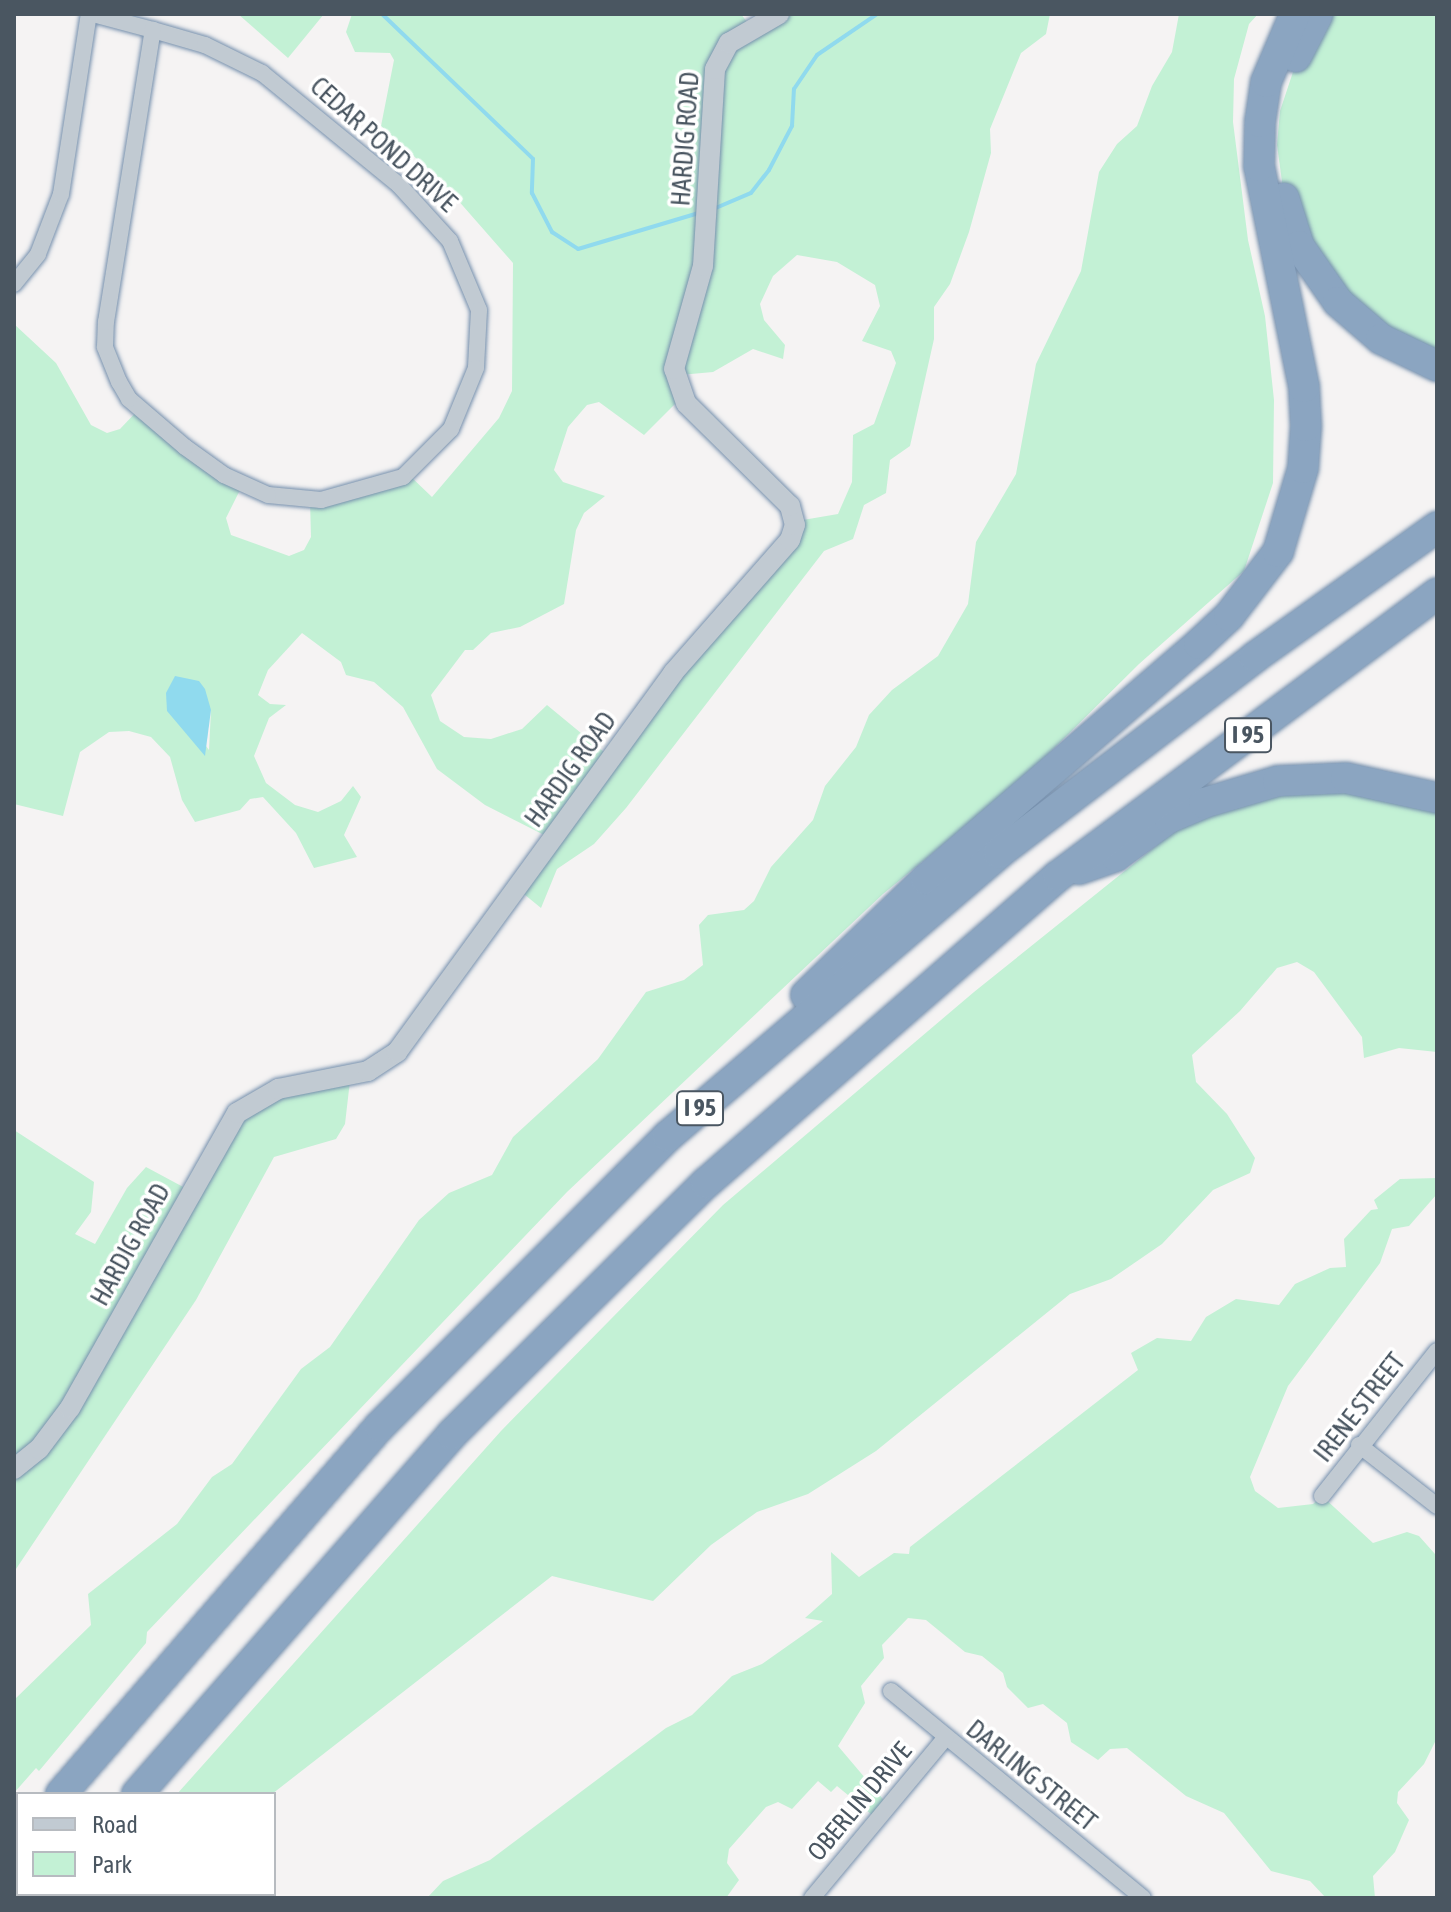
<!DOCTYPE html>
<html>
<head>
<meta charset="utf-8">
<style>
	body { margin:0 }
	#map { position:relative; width:1451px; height:1912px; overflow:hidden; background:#f5f3f3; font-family:"Asap Condensed",sans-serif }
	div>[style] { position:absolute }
	.green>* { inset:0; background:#c3f1d5 }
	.water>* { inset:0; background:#90daee }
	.stream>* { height:4px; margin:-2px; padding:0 2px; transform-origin:2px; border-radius:2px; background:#90daee }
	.roads { filter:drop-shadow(0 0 2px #7690ad) drop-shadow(0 0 2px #7690ad) }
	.minor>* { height:16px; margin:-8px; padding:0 8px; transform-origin:8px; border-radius:8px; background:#c1cad2 }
	.tertiary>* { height:20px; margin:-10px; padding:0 10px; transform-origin:10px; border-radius:10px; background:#c1cad2 }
	.motorway>* { height:30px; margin:-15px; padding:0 15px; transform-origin:15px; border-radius:15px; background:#8ba5c1 }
	span { translate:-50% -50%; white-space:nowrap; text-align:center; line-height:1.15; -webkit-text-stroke:7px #fff; paint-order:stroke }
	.shield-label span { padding:2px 6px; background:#fff; border:2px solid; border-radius:6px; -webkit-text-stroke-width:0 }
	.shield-label { font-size:24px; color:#4a5661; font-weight:700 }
	.street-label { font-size:26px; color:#4a5661 }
	.frame { position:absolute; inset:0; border:16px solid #4a5661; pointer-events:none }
	.legend { position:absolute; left:16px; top:1792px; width:260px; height:104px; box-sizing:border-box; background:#fff; border:2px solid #b7bbc0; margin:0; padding:10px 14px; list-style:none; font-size:24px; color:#4a5661 }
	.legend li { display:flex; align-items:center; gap:16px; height:40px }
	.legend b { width:40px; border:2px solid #b7bbc0 }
</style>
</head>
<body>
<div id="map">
	<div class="green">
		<div style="clip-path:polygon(238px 14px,324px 14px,288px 58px)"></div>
		<div style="clip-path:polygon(evenodd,352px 14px,741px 14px,750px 26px,778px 14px,1050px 14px,1046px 34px,1021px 53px,990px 129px,991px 153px,969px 232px,950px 284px,934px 307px,934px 339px,910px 446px,890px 460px,886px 493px,864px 505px,853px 539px,824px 551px,626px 808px,594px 844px,557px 869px,541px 908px,519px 890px,552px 839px,485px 805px,437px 769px,403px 707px,374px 682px,346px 675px,341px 662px,302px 633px,268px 670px,258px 695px,270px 704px,286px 705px,269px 718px,254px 756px,266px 783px,295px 805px,318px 812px,341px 801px,353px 786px,361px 797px,344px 835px,357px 857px,314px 868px,296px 833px,263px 797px,250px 799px,240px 810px,195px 822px,182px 800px,170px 757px,151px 737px,129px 731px,109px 732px,80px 752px,63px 816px,14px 804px,14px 324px,56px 363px,91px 425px,107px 433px,120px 429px,140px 408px,241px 488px,226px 518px,231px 535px,289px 556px,304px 550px,311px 537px,310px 500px,409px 475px,432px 497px,499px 418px,512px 391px,513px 263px,442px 182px,381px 126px,394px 60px,390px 53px,355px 52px,346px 32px,352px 14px,797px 255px,837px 262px,875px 285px,880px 306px,862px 341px,891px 351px,896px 363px,874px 424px,853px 435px,852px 482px,838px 514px,797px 521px,610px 757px,547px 705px,522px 729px,491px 739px,464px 737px,440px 721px,431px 695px,465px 650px,473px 650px,491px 633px,520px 627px,564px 604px,576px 530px,584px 513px,605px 496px,563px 482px,554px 470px,568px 427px,587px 405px,599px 402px,644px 435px,682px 397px,680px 375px,713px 372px,753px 349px,783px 359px,785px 345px,764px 320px,760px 304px,773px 276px,797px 255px,352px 14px,166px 693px,211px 710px,209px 750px,166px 693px)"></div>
		<div style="clip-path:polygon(1179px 14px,1258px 14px,1249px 24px,1234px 79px,1233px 122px,1248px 240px,1265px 316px,1274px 400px,1273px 483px,1244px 571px,1139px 664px,1022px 780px,883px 894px,567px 1192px,147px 1632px,146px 1643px,39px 1771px,36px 1768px,14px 1793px,14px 1700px,91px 1625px,88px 1594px,177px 1524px,212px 1477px,232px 1464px,301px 1369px,330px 1347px,419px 1220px,449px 1193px,492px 1175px,513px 1137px,598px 1059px,646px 992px,684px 980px,703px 965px,699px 925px,708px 915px,744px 910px,754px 901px,771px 867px,813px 820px,825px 786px,856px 747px,869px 715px,892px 690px,938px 656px,968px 604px,976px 542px,1016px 474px,1036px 364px,1081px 271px,1099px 172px,1117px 144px,1137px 126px,1152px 86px,1172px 52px)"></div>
		<div style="clip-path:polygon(1320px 14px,1437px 14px,1437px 367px,1376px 336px,1284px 196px,1277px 145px,1280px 111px,1303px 42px)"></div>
		<div style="clip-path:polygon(1243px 788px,1437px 797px,1437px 1052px,1399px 1048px,1364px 1058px,1362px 1037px,1314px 972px,1297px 962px,1277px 968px,1240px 1011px,1192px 1055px,1196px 1082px,1227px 1114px,1255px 1158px,1250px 1173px,1213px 1190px,1162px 1244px,1111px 1279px,1070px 1294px,876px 1451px,808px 1494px,757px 1512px,711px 1545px,653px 1601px,552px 1576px,272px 1794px,177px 1794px,501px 1431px,723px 1205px,974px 992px,1202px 809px)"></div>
		<div style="clip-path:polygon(351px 1072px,345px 1124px,336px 1139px,274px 1157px,196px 1300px,14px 1572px,14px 1130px,94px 1182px,91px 1212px,75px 1234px,95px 1244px,127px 1188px,146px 1167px,187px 1189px,264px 1094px)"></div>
		<div style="clip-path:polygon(1437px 1178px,1437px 1194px,1409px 1226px,1392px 1229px,1380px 1263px,1288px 1386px,1250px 1477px,1255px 1491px,1278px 1508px,1313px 1504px,1322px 1496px,1373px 1543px,1407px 1532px,1419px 1536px,1435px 1554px,1437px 1738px,1424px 1764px,1398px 1792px,1397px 1803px,1409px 1820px,1395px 1852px,1373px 1876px,1375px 1898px,1326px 1898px,1310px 1881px,1271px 1871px,1224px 1813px,1186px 1796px,1127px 1748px,1110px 1749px,1098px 1760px,1071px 1742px,1067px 1723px,1043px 1704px,1028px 1708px,1007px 1687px,1003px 1673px,982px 1656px,965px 1652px,926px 1620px,908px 1618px,882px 1645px,884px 1658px,861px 1686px,865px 1703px,838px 1746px,888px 1805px,877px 1819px,837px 1786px,831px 1792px,818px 1781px,792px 1809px,778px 1802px,766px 1807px,729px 1849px,727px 1863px,739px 1880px,726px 1898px,427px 1898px,443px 1881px,490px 1860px,666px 1728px,692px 1715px,732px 1676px,762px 1664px,823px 1621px,805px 1618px,832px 1594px,831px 1552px,859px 1577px,894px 1553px,909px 1554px,910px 1547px,1138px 1370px,1131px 1353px,1157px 1338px,1191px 1341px,1206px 1317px,1236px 1299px,1279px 1305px,1295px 1284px,1330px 1268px,1346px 1267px,1344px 1239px,1371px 1210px,1378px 1209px,1374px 1200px,1400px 1179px)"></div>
	</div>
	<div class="water">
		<div style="clip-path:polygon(175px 676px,199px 681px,205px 689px,211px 710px,205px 756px,167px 711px,166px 693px)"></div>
	</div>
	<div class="stream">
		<div style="left:382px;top:14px;width:209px;rotate:43.8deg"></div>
		<div style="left:533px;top:159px;width:34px;rotate:92deg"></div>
		<div style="left:532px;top:193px;width:44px;rotate:62.9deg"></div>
		<div style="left:552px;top:232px;width:31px;rotate:33deg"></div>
		<div style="left:578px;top:249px;width:126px;rotate:-16.6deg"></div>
		<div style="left:711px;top:210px;width:43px;rotate:-23deg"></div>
		<div style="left:751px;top:193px;width:29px;rotate:-52deg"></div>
		<div style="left:769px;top:170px;width:50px;rotate:-62.4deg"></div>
		<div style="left:792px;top:126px;width:37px;rotate:-87deg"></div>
		<div style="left:794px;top:89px;width:41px;rotate:-55.9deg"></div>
		<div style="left:817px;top:55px;width:73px;rotate:-34.3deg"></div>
	</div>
	<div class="roads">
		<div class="minor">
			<div style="left:93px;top:14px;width:62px;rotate:14.9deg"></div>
			<div style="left:153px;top:30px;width:54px;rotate:16.1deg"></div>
			<div style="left:205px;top:45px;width:64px;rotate:26.2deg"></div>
			<div style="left:262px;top:73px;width:177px;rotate:39.3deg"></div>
			<div style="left:399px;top:185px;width:76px;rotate:47.7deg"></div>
			<div style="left:450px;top:241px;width:75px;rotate:67.2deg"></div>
			<div style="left:479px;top:310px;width:58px;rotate:93deg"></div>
			<div style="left:476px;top:368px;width:66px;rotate:112.3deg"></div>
			<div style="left:451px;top:429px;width:68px;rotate:135deg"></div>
			<div style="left:403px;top:477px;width:85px;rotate:164.3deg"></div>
			<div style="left:321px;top:500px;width:53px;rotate:-174.6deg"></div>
			<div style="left:268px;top:495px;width:48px;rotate:-155.6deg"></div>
			<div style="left:224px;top:475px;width:48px;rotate:-144.3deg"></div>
			<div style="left:185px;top:447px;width:74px;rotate:-139.4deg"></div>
			<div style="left:129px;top:399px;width:20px;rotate:-120deg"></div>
			<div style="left:119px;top:382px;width:38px;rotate:-112deg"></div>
			<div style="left:105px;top:347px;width:25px;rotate:-88deg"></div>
			<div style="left:106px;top:322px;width:296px;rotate:-80.9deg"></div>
			<div style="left:14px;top:284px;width:38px;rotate:-51deg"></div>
			<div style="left:38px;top:254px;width:64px;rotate:-69deg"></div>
			<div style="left:61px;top:194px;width:182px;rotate:-81.2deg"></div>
			<div style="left:1359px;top:1445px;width:99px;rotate:38deg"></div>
			<div style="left:1322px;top:1496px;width:185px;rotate:-51.6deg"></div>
			<div style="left:891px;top:1691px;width:326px;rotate:39.4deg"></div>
			<div style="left:812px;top:1898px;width:209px;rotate:-50.2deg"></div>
		</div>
		<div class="tertiary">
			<div style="left:14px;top:1469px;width:32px;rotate:-39deg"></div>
			<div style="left:39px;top:1449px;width:51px;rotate:-52.9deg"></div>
			<div style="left:70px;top:1408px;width:339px;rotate:-60.5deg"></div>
			<div style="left:237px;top:1113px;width:48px;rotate:-30.3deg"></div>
			<div style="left:278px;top:1089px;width:92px;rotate:-11.3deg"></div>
			<div style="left:368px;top:1071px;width:35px;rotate:-33deg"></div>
			<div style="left:397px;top:1052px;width:469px;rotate:-53.9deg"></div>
			<div style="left:673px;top:673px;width:177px;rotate:-48.7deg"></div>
			<div style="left:790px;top:540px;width:16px;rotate:-72deg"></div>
			<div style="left:795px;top:525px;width:20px;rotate:-105deg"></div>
			<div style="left:790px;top:506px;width:146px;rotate:-135.3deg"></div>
			<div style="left:686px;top:403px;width:36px;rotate:-109deg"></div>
			<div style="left:674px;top:369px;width:107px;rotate:-74.3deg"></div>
			<div style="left:703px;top:266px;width:197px;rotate:-86.5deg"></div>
			<div style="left:715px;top:69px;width:30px;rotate:-62deg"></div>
			<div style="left:729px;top:43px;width:58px;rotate:-30.1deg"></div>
		</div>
		<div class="motorway">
			<div style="left:1296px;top:57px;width:48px;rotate:-62.9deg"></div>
			<div style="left:1284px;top:198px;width:50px;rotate:72.6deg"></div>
			<div style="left:1299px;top:246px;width:68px;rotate:55.1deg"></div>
			<div style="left:1338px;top:302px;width:57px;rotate:40.7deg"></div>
			<div style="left:1381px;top:339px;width:62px;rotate:25.7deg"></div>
			<div style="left:1079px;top:869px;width:39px;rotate:-19deg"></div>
			<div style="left:1116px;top:856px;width:65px;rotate:-35.6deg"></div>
			<div style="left:1169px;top:818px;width:38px;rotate:-23deg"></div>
			<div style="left:1204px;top:803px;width:77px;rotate:-16.6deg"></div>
			<div style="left:1278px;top:781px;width:68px;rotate:-2.5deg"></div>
			<div style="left:1346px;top:778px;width:93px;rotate:12.4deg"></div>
			<div style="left:806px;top:995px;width:167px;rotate:-44deg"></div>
			<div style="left:926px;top:879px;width:360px;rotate:-40.7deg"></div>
			<div style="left:1199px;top:644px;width:41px;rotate:-43deg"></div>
			<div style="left:1229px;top:616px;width:81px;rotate:-52.6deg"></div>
			<div style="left:1278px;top:552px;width:88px;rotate:-73.4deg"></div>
			<div style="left:1303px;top:468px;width:42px;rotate:-85.9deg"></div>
			<div style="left:1306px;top:426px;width:39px;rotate:-93deg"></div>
			<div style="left:1304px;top:387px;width:226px;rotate:-101.5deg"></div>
			<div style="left:1259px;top:166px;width:44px;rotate:-88.7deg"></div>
			<div style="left:1260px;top:122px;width:40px;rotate:-81.5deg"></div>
			<div style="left:1266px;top:82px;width:74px;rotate:-66.9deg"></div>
			<div style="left:61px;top:1794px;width:487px;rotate:-49.1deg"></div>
			<div style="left:380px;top:1426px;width:409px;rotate:-45.2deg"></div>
			<div style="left:668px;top:1136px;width:435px;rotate:-40.5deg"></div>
			<div style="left:999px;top:853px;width:322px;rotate:-37.4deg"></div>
			<div style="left:1255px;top:657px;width:224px;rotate:-35.5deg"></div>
			<div style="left:137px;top:1794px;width:478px;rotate:-48.8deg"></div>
			<div style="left:452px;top:1434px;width:357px;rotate:-44.7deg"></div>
			<div style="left:706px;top:1183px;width:467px;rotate:-41.1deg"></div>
			<div style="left:1058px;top:876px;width:473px;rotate:-36.7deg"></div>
			<div style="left:14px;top:1849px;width:6px;rotate:-51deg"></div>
			<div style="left:47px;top:1898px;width:6px;rotate:-45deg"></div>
		</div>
	</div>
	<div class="shield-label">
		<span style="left:1248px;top:735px">I 95</span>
		<span style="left:700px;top:1108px">I 95</span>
	</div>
	<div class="street-label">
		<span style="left:686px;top:139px;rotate:-86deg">HARDIG ROAD</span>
		<span style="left:383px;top:145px;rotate:42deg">CEDAR POND DRIVE</span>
		<span style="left:571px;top:770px;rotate:-54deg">HARDIG ROAD</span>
		<span style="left:131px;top:1245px;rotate:-61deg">HARDIG ROAD</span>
		<span style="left:1360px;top:1408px;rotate:-52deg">IRENE STREET</span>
		<span style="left:1031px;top:1776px;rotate:39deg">DARLING STREET</span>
		<span style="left:860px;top:1802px;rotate:-50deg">OBERLIN DRIVE</span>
	</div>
	<div class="frame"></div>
	<ul class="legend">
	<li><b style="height:10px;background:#c1cad2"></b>Road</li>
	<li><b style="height:22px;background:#c3f1d5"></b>Park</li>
	</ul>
</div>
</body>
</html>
